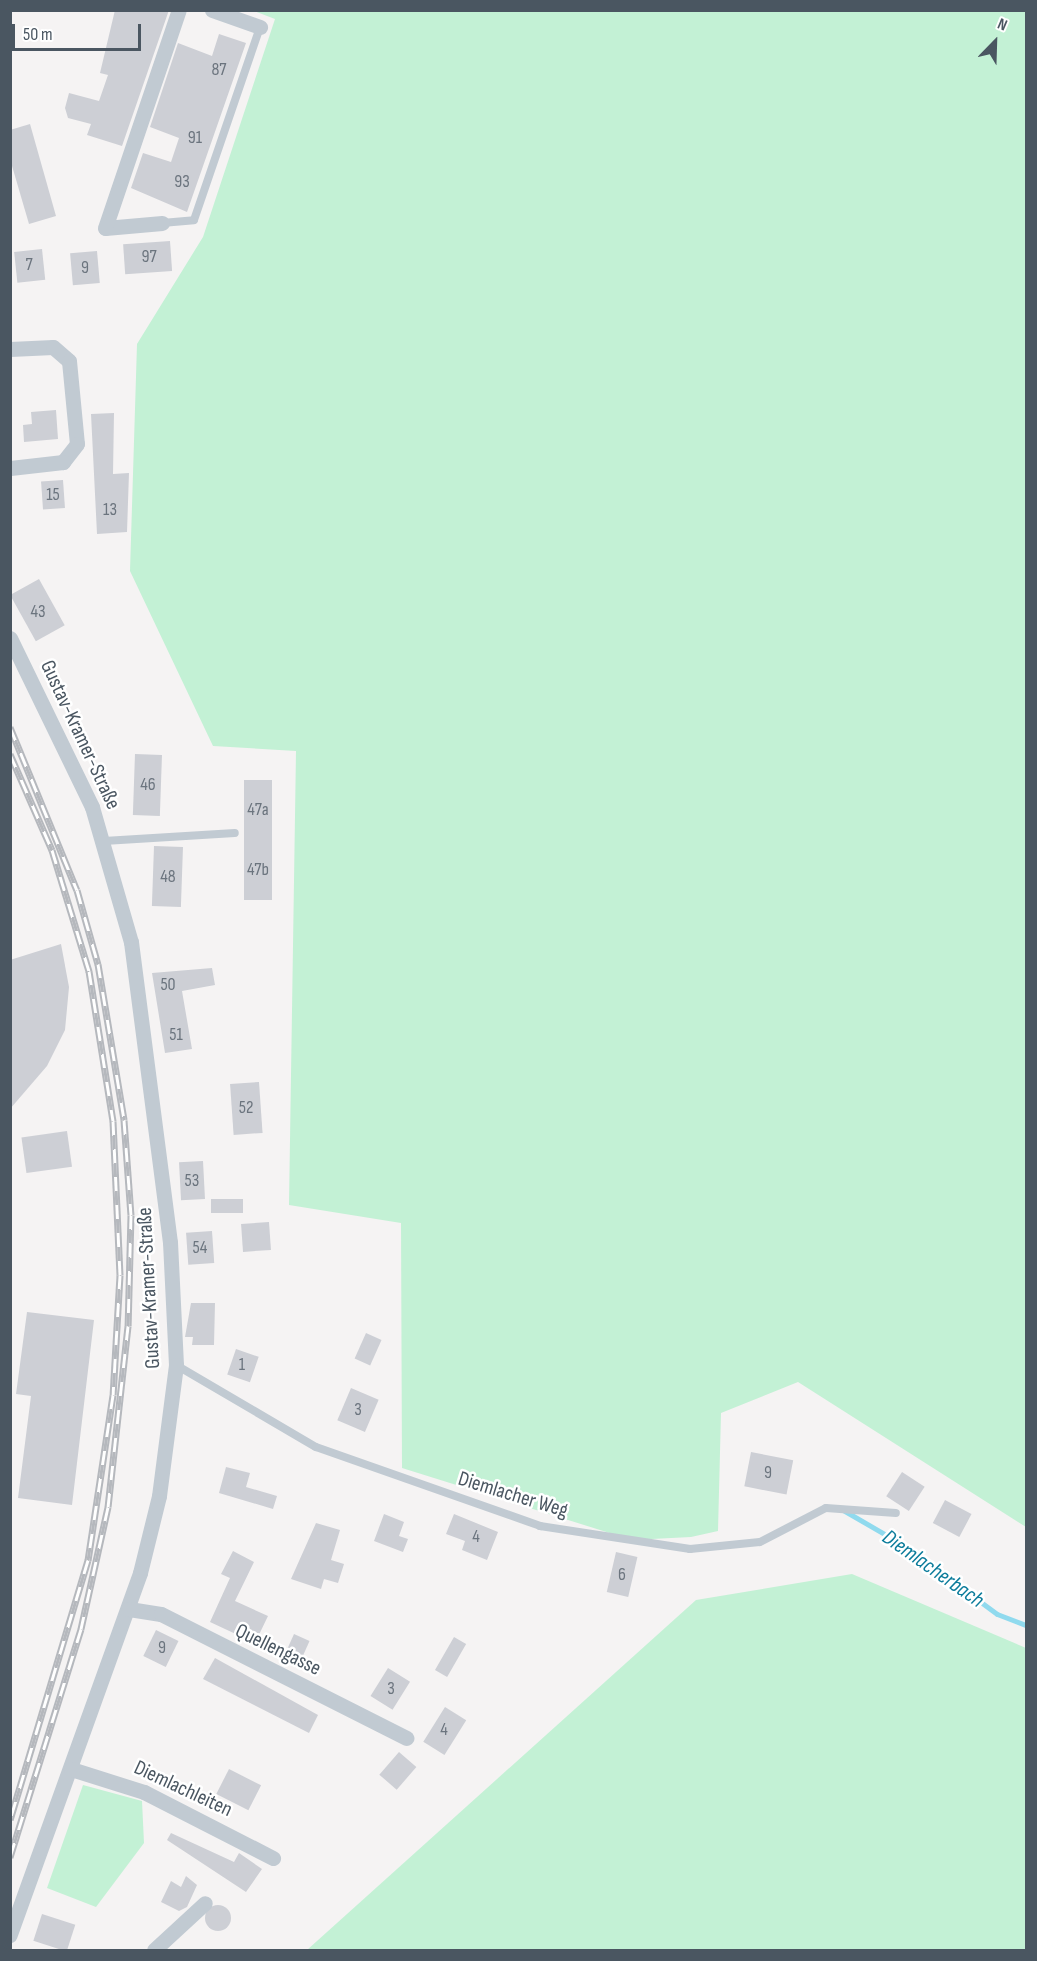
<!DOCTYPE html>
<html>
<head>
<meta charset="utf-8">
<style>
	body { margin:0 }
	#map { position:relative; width:1037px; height:1961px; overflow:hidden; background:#f5f3f3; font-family:"Sofia Sans Condensed",sans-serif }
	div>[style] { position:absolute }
	.green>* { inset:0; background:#c3f1d5 }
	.stream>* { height:5px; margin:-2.5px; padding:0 2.5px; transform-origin:2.5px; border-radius:2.5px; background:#90daee }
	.building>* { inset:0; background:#cdcfd5; transform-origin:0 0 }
	.round { border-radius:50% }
	.lane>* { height:8px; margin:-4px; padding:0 4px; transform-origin:4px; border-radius:4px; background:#c1cad2 }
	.street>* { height:15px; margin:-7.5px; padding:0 7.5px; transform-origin:7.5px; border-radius:7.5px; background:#c1cad2 }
	.rail>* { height:7px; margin-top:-3.5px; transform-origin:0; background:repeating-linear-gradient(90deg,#fff 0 14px,#b5b8bd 0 28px); box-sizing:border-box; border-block:2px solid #b5b8bd }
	span { translate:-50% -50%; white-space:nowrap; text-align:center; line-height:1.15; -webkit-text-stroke:5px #fff; paint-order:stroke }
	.number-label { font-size:18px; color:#6b747e }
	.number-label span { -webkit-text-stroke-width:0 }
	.street-label { font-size:21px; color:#4a5661 }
	.water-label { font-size:22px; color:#0c7c9b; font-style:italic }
	.frame { position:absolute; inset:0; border:12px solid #4a5661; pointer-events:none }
	.north { position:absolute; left:965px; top:12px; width:60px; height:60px; -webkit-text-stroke:4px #fff; paint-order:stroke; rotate:23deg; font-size:16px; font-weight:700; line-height:24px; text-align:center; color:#4a5661 }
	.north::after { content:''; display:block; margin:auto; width:21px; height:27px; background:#4a5661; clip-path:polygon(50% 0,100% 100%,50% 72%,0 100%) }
	.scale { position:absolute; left:12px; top:24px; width:129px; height:27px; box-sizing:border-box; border:3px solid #4a5661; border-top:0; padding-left:8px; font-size:18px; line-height:21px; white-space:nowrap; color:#4a5661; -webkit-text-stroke:4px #fff; paint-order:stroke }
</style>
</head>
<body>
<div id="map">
	<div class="green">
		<div style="clip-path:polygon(254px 11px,1026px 11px,1026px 1527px,798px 1382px,721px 1413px,718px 1531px,691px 1537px,632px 1540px,402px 1468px,401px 1223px,289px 1205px,296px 751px,213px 746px,130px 571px,137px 344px,203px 237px,275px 19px)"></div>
		<div style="clip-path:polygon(852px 1574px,1026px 1648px,1026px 1950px,307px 1950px,696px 1600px)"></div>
		<div style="clip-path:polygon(83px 1785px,142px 1801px,144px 1843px,96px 1907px,47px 1888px)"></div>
	</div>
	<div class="stream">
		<div style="left:843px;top:1510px;width:72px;rotate:30.1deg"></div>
		<div style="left:905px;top:1546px;width:114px;rotate:36.5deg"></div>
		<div style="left:997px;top:1614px;width:31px;rotate:21deg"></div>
	</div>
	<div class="building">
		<div style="clip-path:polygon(115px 10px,169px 10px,122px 146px,87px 135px,91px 124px,68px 118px,65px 108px,69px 93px,99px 101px,108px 75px,100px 73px)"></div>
		<div style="clip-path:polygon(219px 34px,246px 43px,187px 212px,131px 188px,143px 153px,171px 162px,179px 138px,150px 127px,178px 43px,212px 56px)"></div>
		<div style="clip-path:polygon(30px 124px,56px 216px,29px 224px,10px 159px,10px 130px)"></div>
		<div style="left:170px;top:241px;width:30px;height:47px;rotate:86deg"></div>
		<div style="left:42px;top:249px;width:31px;height:28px;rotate:84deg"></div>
		<div style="left:97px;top:251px;width:32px;height:27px;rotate:85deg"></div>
		<div style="clip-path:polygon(56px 410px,58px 439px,24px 442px,23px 425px,32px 424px,31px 412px)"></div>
		<div style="clip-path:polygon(114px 413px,113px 474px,129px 473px,127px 532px,97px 534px,91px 414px)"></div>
		<div style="left:63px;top:480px;width:28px;height:22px;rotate:86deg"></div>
		<div style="left:39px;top:579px;width:53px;height:33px;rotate:61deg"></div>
		<div style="left:135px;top:754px;width:27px;height:61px;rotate:2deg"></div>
		<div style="left:244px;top:780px;width:28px;height:120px"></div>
		<div style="left:154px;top:846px;width:29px;height:60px;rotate:2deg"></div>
		<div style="clip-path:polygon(61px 944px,69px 987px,65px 1030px,47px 1066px,10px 1109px,10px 960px)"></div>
		<div style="clip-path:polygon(212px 968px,215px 985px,182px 991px,192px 1049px,165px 1053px,152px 973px)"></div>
		<div style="left:259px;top:1082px;width:51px;height:29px;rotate:86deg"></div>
		<div style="left:67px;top:1131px;width:36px;height:46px;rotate:82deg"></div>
		<div style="left:203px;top:1161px;width:38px;height:24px;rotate:87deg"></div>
		<div style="left:211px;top:1199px;width:32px;height:14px"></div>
		<div style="left:269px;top:1222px;width:28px;height:28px;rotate:86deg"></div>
		<div style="left:212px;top:1231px;width:32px;height:26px;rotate:86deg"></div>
		<div style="clip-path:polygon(191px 1303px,215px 1303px,214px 1345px,192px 1345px,193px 1337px,185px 1337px)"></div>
		<div style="clip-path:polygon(27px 1312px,94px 1320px,72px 1505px,18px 1498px,31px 1396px,16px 1394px)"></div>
		<div style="left:366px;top:1333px;width:17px;height:28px;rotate:24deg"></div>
		<div style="left:236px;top:1349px;width:24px;height:27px;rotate:19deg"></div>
		<div style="left:351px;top:1388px;width:30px;height:35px;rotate:23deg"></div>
		<div style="left:751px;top:1452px;width:43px;height:35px;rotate:11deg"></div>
		<div style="clip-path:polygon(226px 1467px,250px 1473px,246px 1487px,277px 1496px,273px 1509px,219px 1493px)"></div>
		<div style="left:902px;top:1472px;width:27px;height:29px;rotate:33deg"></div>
		<div style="left:945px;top:1500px;width:30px;height:26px;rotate:28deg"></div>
		<div style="clip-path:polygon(384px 1514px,404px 1522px,399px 1536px,408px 1539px,403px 1552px,374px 1541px)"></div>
		<div style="clip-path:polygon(454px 1514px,498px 1532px,487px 1560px,462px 1550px,465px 1541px,446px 1534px)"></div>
		<div style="clip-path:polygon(316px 1523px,340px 1530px,331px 1560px,344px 1564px,338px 1583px,324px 1579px,321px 1589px,291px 1579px)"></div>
		<div style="clip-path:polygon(233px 1551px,254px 1562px,235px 1601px,268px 1616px,255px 1643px,210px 1622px,230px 1578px,221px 1574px)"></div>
		<div style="left:616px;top:1552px;width:22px;height:41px;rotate:13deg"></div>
		<div style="left:156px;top:1630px;width:25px;height:29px;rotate:26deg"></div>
		<div style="left:294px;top:1634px;width:17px;height:22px;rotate:24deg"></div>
		<div style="left:454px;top:1637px;width:14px;height:38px;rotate:30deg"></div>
		<div style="clip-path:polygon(215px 1658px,318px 1715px,309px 1733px,203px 1679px)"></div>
		<div style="left:388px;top:1668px;width:26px;height:33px;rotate:32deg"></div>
		<div style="left:445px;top:1707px;width:25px;height:41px;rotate:32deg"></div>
		<div style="left:399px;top:1752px;width:23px;height:30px;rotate:41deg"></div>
		<div style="left:229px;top:1769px;width:36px;height:28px;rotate:27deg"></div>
		<div style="clip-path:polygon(171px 1833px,234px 1862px,239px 1853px,262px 1869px,246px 1892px,167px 1840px)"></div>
		<div style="clip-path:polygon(186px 1876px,197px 1885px,187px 1907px,179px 1911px,161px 1902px,171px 1881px,181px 1887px)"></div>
		<div class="round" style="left:205px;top:1905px;width:26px;height:26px"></div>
		<div style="left:42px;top:1914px;width:35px;height:28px;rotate:18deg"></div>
	</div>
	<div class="lane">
		<div style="left:162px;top:223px;width:32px;rotate:-5deg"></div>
		<div style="left:194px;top:220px;width:204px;rotate:-71.1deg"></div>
		<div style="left:104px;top:841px;width:131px;rotate:-3.5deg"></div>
		<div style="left:176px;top:1365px;width:162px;rotate:30.4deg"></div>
		<div style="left:316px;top:1447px;width:238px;rotate:19.4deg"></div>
		<div style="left:540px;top:1526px;width:152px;rotate:8.7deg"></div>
		<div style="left:690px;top:1549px;width:70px;rotate:-5.7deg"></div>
		<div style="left:760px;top:1542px;width:74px;rotate:-27.3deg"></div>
		<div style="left:826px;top:1508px;width:70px;rotate:4.1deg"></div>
	</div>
	<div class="street">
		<div style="left:212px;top:10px;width:51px;rotate:19.5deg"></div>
		<div style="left:162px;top:223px;width:57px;rotate:175deg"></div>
		<div style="left:105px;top:228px;width:230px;rotate:-71.3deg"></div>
		<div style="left:10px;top:349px;width:43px;rotate:-2.7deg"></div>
		<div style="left:53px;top:347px;width:21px;rotate:41deg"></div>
		<div style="left:69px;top:361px;width:83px;rotate:84.5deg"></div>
		<div style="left:77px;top:444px;width:23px;rotate:128deg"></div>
		<div style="left:63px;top:462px;width:53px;rotate:173.5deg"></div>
		<div style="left:10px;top:638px;width:188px;rotate:64.1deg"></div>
		<div style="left:92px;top:807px;width:141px;rotate:73.9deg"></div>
		<div style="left:131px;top:942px;width:303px;rotate:82.6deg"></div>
		<div style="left:170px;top:1242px;width:123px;rotate:87.2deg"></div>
		<div style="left:176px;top:1365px;width:132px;rotate:97.4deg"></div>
		<div style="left:159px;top:1496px;width:79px;rotate:103.9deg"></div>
		<div style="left:140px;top:1573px;width:385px;rotate:109.8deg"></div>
		<div style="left:129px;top:1609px;width:32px;rotate:9deg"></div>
		<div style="left:161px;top:1614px;width:275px;rotate:26.8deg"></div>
		<div style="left:71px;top:1769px;width:77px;rotate:17.5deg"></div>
		<div style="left:144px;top:1792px;width:145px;rotate:27.1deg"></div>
		<div style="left:154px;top:1950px;width:69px;rotate:-42.7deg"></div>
	</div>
	<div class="rail">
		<div style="left:10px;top:727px;width:176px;rotate:67.7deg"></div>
		<div style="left:77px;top:890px;width:77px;rotate:74.2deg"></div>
		<div style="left:98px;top:964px;width:158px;rotate:80.5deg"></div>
		<div style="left:124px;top:1120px;width:95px;rotate:85.8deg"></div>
		<div style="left:131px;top:1215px;width:111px;rotate:91.5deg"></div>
		<div style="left:128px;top:1326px;width:182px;rotate:96.3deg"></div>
		<div style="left:108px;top:1507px;width:125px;rotate:102.5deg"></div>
		<div style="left:81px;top:1629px;width:239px;rotate:107.3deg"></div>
		<div style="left:10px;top:754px;width:105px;rotate:66.4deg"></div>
		<div style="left:52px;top:850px;width:127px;rotate:73deg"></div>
		<div style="left:89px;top:971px;width:152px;rotate:80.9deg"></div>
		<div style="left:113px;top:1121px;width:154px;rotate:87.4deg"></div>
		<div style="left:120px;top:1275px;width:120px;rotate:93.3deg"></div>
		<div style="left:113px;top:1395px;width:167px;rotate:98.6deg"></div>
		<div style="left:88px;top:1560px;width:271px;rotate:106.7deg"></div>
	</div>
	<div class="number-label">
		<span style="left:219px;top:70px">87</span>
		<span style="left:195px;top:138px">91</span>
		<span style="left:182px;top:182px">93</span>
		<span style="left:149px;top:257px">97</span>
		<span style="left:29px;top:265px">7</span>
		<span style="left:85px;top:268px">9</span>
		<span style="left:53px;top:495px">15</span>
		<span style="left:110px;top:510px">13</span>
		<span style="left:38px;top:612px">43</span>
		<span style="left:148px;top:785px">46</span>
		<span style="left:258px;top:810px">47a</span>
		<span style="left:258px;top:870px">47b</span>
		<span style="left:168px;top:877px">48</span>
		<span style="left:168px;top:985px">50</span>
		<span style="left:176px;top:1035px">51</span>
		<span style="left:246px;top:1108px">52</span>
		<span style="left:192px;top:1181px">53</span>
		<span style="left:200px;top:1248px">54</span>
		<span style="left:242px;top:1365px">1</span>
		<span style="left:358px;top:1410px">3</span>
		<span style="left:768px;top:1473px">9</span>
		<span style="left:476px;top:1537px">4</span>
		<span style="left:622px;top:1575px">6</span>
		<span style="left:162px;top:1648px">9</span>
		<span style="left:391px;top:1689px">3</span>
		<span style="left:444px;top:1730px">4</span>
	</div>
	<div class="street-label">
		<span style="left:80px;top:735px;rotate:65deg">Gustav-Kramer-Straße</span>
		<span style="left:149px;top:1288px;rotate:-93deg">Gustav-Kramer-Straße</span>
		<span style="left:513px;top:1495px;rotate:17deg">Diemlacher Weg</span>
		<span style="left:278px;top:1650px;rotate:26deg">Quellengasse</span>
		<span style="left:183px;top:1789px;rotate:25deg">Diemlachleiten</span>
	</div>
	<div class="water-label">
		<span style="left:933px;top:1569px;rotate:35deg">Diemlacherbach</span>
	</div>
	<div class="frame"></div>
	<div class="north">N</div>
	<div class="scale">50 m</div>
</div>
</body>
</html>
